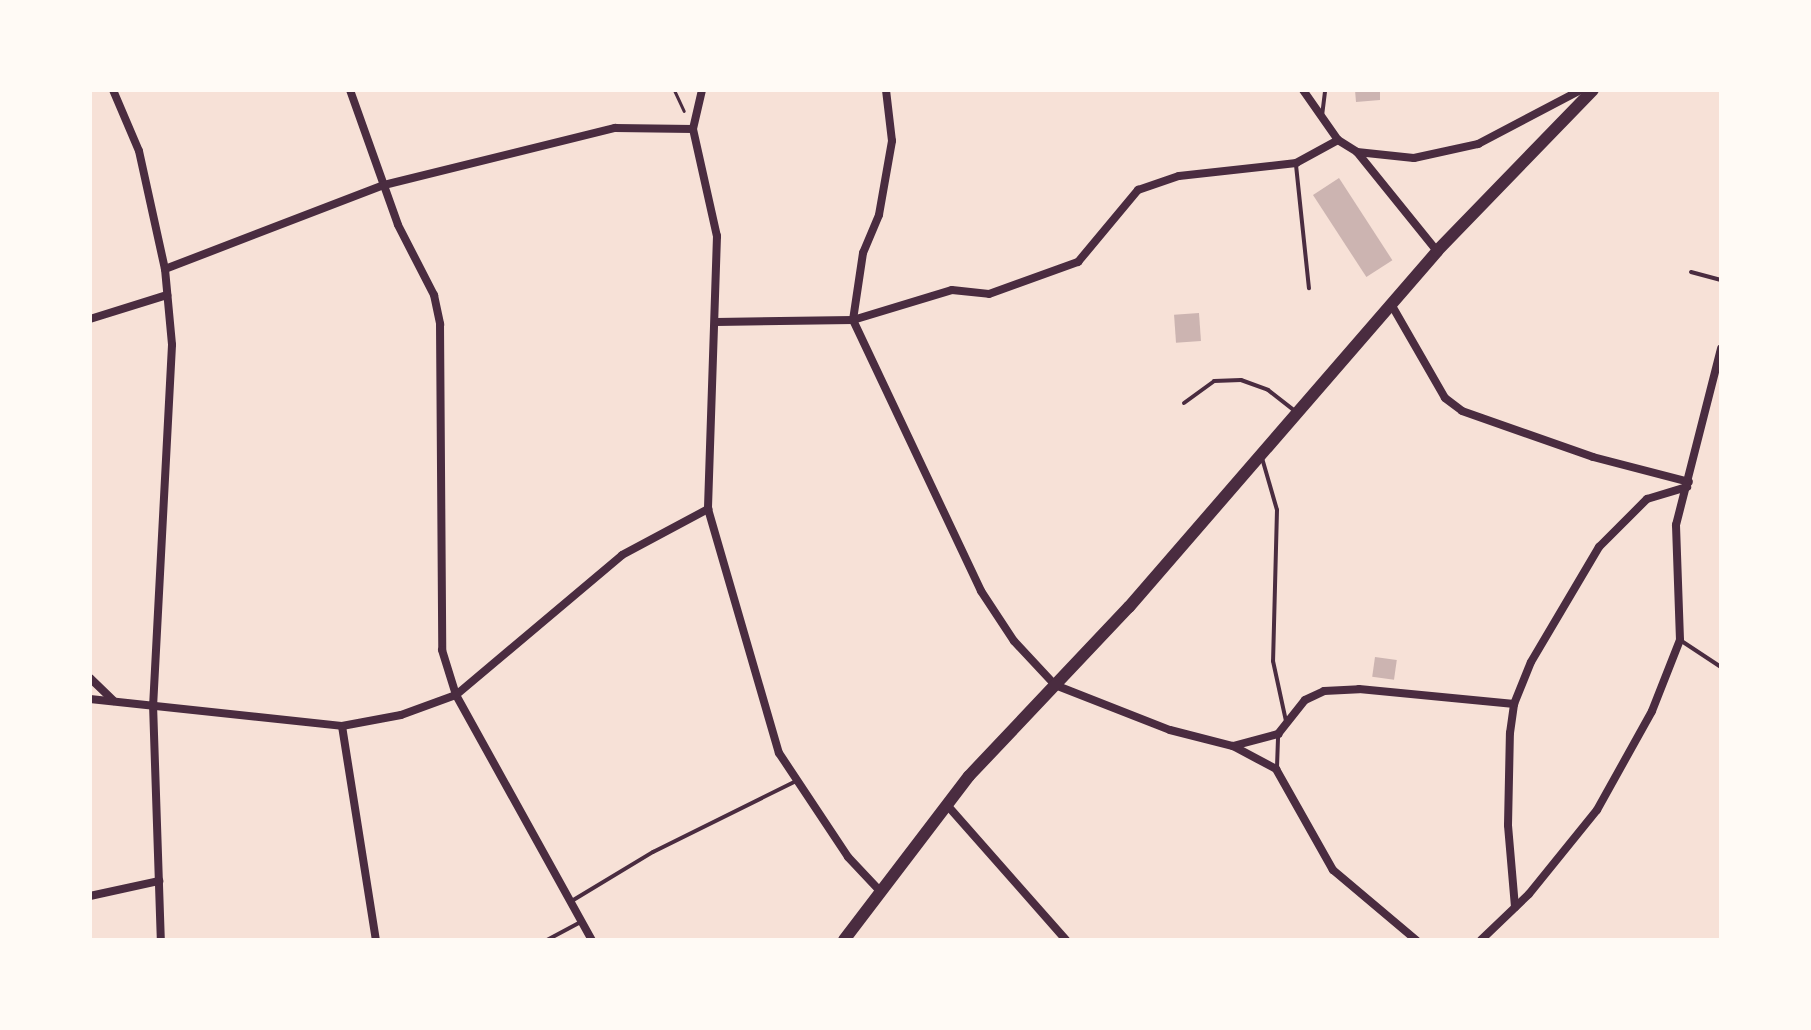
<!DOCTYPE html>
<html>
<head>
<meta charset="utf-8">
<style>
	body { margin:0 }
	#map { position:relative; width:1811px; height:1030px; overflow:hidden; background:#f7e1d7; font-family:Rubik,sans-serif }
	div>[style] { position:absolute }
	.building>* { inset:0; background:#ccb4b1; transform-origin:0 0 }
	.path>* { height:3px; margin:-1.5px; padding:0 1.5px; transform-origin:1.5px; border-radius:1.5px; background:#4a2c40 }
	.service>* { height:4px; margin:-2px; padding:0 2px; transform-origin:2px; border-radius:2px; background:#4a2c40 }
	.minor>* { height:8px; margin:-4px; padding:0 4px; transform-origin:4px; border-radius:4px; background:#4a2c40 }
	.secondary>* { height:12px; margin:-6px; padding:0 6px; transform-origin:6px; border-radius:6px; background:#4a2c40 }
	span { translate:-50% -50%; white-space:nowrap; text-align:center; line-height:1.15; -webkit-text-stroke:8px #fffaf5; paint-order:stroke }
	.frame { position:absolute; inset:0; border:92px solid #fffaf5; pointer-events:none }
</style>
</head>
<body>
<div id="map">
	<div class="building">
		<div style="clip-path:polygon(1355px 90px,1380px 90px,1380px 100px,1356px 102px)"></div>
		<div style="left:1339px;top:178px;width:98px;height:31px;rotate:57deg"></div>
		<div style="left:1199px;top:313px;width:28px;height:25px;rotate:86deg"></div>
		<div style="left:1375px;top:657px;width:22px;height:20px;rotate:8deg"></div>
	</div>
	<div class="path">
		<div style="left:674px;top:90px;width:23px;rotate:65deg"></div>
	</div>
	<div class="service">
		<div style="left:1322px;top:116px;width:26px;rotate:-83deg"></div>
		<div style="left:1296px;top:165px;width:124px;rotate:84deg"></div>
		<div style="left:1691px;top:272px;width:31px;rotate:15deg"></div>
		<div style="left:1184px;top:403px;width:37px;rotate:-36deg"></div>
		<div style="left:1214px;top:381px;width:27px;rotate:-2deg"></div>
		<div style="left:1241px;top:380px;width:29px;rotate:20deg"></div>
		<div style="left:1268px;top:390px;width:34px;rotate:38deg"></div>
		<div style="left:1262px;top:458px;width:54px;rotate:73.9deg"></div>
		<div style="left:1277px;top:510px;width:151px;rotate:91.5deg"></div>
		<div style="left:1273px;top:661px;width:61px;rotate:77.8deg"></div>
		<div style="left:1680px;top:640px;width:49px;rotate:33.4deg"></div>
		<div style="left:1277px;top:767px;width:33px;rotate:-88deg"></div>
		<div style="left:570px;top:902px;width:97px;rotate:-31.1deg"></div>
		<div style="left:653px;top:852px;width:157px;rotate:-26.4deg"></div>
		<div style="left:547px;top:940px;width:36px;rotate:-28deg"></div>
	</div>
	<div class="minor">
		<div style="left:113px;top:90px;width:66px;rotate:66.9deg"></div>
		<div style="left:139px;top:151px;width:121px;rotate:77.6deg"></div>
		<div style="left:165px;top:269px;width:76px;rotate:84.7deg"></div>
		<div style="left:172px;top:345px;width:360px;rotate:93deg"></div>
		<div style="left:153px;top:704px;width:236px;rotate:88.1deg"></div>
		<div style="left:350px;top:90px;width:143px;rotate:70.4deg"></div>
		<div style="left:398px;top:225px;width:79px;rotate:62.8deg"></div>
		<div style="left:434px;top:295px;width:30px;rotate:78deg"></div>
		<div style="left:440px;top:324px;width:326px;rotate:89.6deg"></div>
		<div style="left:442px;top:650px;width:47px;rotate:72.7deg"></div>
		<div style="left:456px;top:695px;width:280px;rotate:61deg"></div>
		<div style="left:702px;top:90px;width:40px;rotate:103deg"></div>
		<div style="left:693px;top:129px;width:110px;rotate:77.4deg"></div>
		<div style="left:717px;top:236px;width:273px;rotate:91.9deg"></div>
		<div style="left:708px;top:509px;width:254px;rotate:73.8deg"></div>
		<div style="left:779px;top:753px;width:125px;rotate:56.4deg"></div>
		<div style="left:848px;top:857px;width:44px;rotate:46.8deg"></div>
		<div style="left:886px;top:90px;width:51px;rotate:83.3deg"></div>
		<div style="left:892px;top:141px;width:75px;rotate:100deg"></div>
		<div style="left:879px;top:215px;width:41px;rotate:112.8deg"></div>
		<div style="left:863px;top:253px;width:68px;rotate:98.5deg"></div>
		<div style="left:853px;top:320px;width:300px;rotate:64.7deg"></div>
		<div style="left:981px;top:591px;width:60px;rotate:56.6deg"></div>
		<div style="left:1014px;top:641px;width:60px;rotate:47deg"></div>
		<div style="left:1055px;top:685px;width:123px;rotate:21.4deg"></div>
		<div style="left:1170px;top:730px;width:65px;rotate:14.3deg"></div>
		<div style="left:1233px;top:746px;width:49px;rotate:28.1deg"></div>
		<div style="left:1276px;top:769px;width:116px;rotate:60.6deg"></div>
		<div style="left:1333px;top:870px;width:109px;rotate:40.1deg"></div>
		<div style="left:1303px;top:90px;width:61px;rotate:55deg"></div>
		<div style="left:1338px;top:140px;width:22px;rotate:32deg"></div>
		<div style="left:1357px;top:152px;width:127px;rotate:51.1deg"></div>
		<div style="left:1357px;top:152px;width:57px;rotate:6deg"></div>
		<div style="left:1414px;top:158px;width:66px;rotate:-12.3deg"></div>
		<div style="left:1478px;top:144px;width:116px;rotate:-27.7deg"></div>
		<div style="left:165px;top:269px;width:235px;rotate:-21deg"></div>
		<div style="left:384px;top:185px;width:238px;rotate:-13.9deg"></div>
		<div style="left:615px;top:128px;width:78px;rotate:0.7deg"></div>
		<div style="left:1391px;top:304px;width:108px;rotate:60.1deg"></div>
		<div style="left:1445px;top:398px;width:21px;rotate:37deg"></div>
		<div style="left:1462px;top:411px;width:139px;rotate:19.3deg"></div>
		<div style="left:1593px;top:457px;width:99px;rotate:14.6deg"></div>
		<div style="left:90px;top:319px;width:81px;rotate:-17.3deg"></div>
		<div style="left:716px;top:322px;width:137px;rotate:-0.8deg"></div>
		<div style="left:853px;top:320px;width:103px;rotate:-16.9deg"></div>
		<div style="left:952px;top:290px;width:37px;rotate:6deg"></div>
		<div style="left:989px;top:294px;width:95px;rotate:-19.8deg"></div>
		<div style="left:1078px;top:262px;width:94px;rotate:-50.2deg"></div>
		<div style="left:1138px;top:190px;width:43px;rotate:-18.9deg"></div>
		<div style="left:1179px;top:176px;width:118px;rotate:-6.3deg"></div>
		<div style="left:1296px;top:163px;width:48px;rotate:-28.7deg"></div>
		<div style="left:90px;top:678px;width:33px;rotate:44deg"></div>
		<div style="left:90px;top:699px;width:253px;rotate:6.1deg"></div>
		<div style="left:342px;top:726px;width:60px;rotate:-10.6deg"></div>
		<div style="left:401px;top:715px;width:59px;rotate:-20deg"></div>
		<div style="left:456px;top:695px;width:217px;rotate:-40.1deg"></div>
		<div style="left:622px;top:555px;width:98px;rotate:-28.1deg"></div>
		<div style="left:342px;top:726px;width:217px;rotate:81deg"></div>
		<div style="left:1233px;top:746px;width:47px;rotate:-14.9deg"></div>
		<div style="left:1278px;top:734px;width:43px;rotate:-51.5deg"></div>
		<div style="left:1305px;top:700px;width:21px;rotate:-25deg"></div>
		<div style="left:1324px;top:691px;width:35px;rotate:-3deg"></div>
		<div style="left:1359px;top:689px;width:156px;rotate:5.5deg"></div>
		<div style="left:947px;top:805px;width:180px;rotate:48.6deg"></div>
		<div style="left:90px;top:896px;width:71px;rotate:-12.3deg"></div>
		<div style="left:1515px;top:907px;width:82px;rotate:-94.9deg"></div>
		<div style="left:1508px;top:825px;width:92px;rotate:-88.8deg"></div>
		<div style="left:1510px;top:733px;width:29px;rotate:-82deg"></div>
		<div style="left:1514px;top:704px;width:45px;rotate:-68deg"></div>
		<div style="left:1531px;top:662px;width:134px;rotate:-59.4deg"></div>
		<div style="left:1599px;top:547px;width:68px;rotate:-45deg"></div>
		<div style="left:1647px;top:499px;width:42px;rotate:-16.7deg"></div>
		<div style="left:1481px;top:940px;width:66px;rotate:-43.8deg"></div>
		<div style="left:1529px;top:894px;width:108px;rotate:-51deg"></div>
		<div style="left:1597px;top:810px;width:113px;rotate:-60.9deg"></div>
		<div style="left:1652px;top:711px;width:76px;rotate:-68.5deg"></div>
		<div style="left:1680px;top:640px;width:115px;rotate:-92deg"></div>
		<div style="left:1676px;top:525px;width:182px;rotate:-75.7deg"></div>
	</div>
	<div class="secondary">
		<div style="left:844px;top:940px;width:206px;rotate:-52.7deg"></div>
		<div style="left:969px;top:776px;width:233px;rotate:-46.6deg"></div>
		<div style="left:1129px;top:607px;width:471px;rotate:-49.1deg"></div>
		<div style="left:1437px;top:251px;width:224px;rotate:-45.9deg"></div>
	</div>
	<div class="frame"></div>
</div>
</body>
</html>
